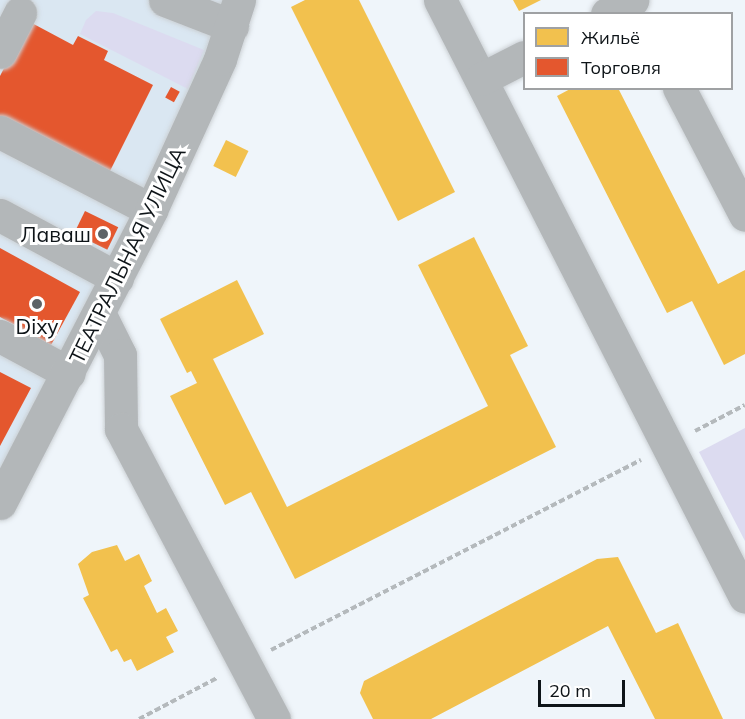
<!DOCTYPE html>
<html>
<head>
<meta charset="utf-8">
<style>
	body { margin:0 }
	#map { position:relative; width:745px; height:719px; overflow:hidden; background:#eff5fa; font-family:Mulish,sans-serif }
	div>[style] { position:absolute }
	.built>* { inset:0; background:#dae7f2 }
	.green>* { inset:0; background:#dcdbf0 }
	.homes>* { inset:0; background:#f2c14e; transform-origin:0 0 }
	.shops>* { inset:0; background:#e4572e; transform-origin:0 0 }
	.path>* { height:4px; margin-top:-2px; transform-origin:0; background:repeating-linear-gradient(90deg,#b4b9bc 0 6px,transparent 0 9px) }
	.roads { filter:drop-shadow(0 0 2px #ccd1d5) drop-shadow(0 0 2px #ccd1d5) }
	.minor>* { height:33px; margin:-16.5px; padding:0 16.5px; transform-origin:16.5px; border-radius:16.5px; background:#b3b7b9 }
	.dots>* { width:16px; height:16px; translate:-50% -50%; box-sizing:border-box; border:3px solid #fff; border-radius:50% }
	span { translate:-50% -50%; white-space:nowrap; text-align:center; line-height:1.15; -webkit-text-stroke:6px #fff; paint-order:stroke }
	.poi-label { font-size:21px; color:#0e1418 }
	.right { translate:-100% -50%; text-align:right }
	.street-label { font-size:21px; color:#0e1418 }
	.legend { position:absolute; left:523px; top:12px; width:210px; height:78px; box-sizing:border-box; background:#fff; border:2px solid #9fa1a3; margin:0; padding:8px 10px; list-style:none; font-size:18px; color:#0e1418 }
	.legend li { display:flex; align-items:center; gap:12px; height:30px }
	.legend b { width:30px; border:2px solid #9fa1a3 }
	.scale { position:absolute; left:538px; top:680px; width:87px; height:27px; box-sizing:border-box; border:3px solid #0e1418; border-top:0; padding-left:8px; font-size:18px; line-height:21px; white-space:nowrap; color:#0e1418; -webkit-text-stroke:4px #fff; paint-order:stroke }
</style>
</head>
<body>
<div id="map">
	<div class="built">
		<div style="clip-path:polygon(0 0,225px 0,196px 85px,0 487px)"></div>
	</div>
	<div class="green">
		<div style="clip-path:polygon(96px 11px,113px 13px,204px 50px,188px 89px,80px 34px,86px 20px)"></div>
		<div style="clip-path:polygon(745px 428px,745px 541px,699px 452px)"></div>
	</div>
	<div class="homes">
		<div style="clip-path:polygon(305px 0,359px 0,455px 192px,398px 221px,291px 7px)"></div>
		<div style="clip-path:polygon(513px 0,541px 0,519px 11px)"></div>
		<div style="clip-path:polygon(572px 88px,618px 88px,718px 284px,745px 270px,745px 354px,724px 365px,692px 301px,667px 313px,557px 96px)"></div>
		<div style="left:226px;top:140px;width:25px;height:29px;rotate:26deg"></div>
		<div style="clip-path:polygon(474px 237px,528px 346px,510px 355px,556px 447px,295px 579px,251px 492px,225px 505px,170px 396px,197px 383px,191px 371px,187px 373px,160px 319px,237px 280px,264px 334px,213px 359px,287px 507px,488px 406px,418px 265px)"></div>
		<div style="clip-path:polygon(117px 545px,125px 561px,139px 554px,152px 581px,144px 586px,157px 613px,166px 608px,178px 631px,166px 637px,174px 652px,137px 671px,131px 659px,124px 662px,117px 649px,111px 652px,83px 598px,89px 595px,78px 564px,92px 552px)"></div>
		<div style="clip-path:polygon(618px 557px,656px 633px,678px 623px,723px 719px,655px 719px,608px 626px,431px 719px,373px 719px,360px 693px,364px 681px,597px 559px)"></div>
	</div>
	<div class="shops">
		<div style="clip-path:polygon(28px 21px,73px 45px,78px 36px,108px 51px,104px 60px,153px 85px,108px 175px,0 120px,0 76px)"></div>
		<div style="left:171px;top:87px;width:10px;height:12px;rotate:29deg"></div>
		<div style="left:85px;top:211px;width:37px;height:25px;rotate:26deg"></div>
		<div style="clip-path:polygon(0 248px,80px 292px,51px 345px,0 317px)"></div>
		<div style="clip-path:polygon(0 372px,31px 388px,0 446px)"></div>
	</div>
	<div class="path">
		<div style="left:695px;top:431px;width:56px;rotate:-27.5deg"></div>
		<div style="left:271px;top:650px;width:416px;rotate:-27.2deg"></div>
		<div style="left:139px;top:719px;width:88px;rotate:-27.7deg"></div>
	</div>
	<div class="roads">
		<div class="minor">
			<div style="left:165px;top:0;width:72px;rotate:21.2deg"></div>
			<div style="left:440px;top:0;width:670px;rotate:62.94deg"></div>
			<div style="left:607px;top:14px;width:29px;rotate:-29deg"></div>
			<div style="left:0;top:52px;width:44px;rotate:-62.9deg"></div>
			<div style="left:481px;top:79px;width:48px;rotate:-27.1deg"></div>
			<div style="left:679px;top:88px;width:143px;rotate:62.5deg"></div>
			<div style="left:0;top:132px;width:170px;rotate:27.3deg"></div>
			<div style="left:0;top:215px;width:133px;rotate:28.3deg"></div>
			<div style="left:99px;top:313px;width:47px;rotate:63.4deg"></div>
			<div style="left:120px;top:355px;width:74px;rotate:89.2deg"></div>
			<div style="left:121px;top:429px;width:328px;rotate:62.2deg"></div>
			<div style="left:0;top:336px;width:78px;rotate:28.2deg"></div>
			<div style="left:0;top:503px;width:330px;rotate:-62.7deg"></div>
			<div style="left:151px;top:210px;width:166px;rotate:-65.4deg"></div>
			<div style="left:220px;top:59px;width:62px;rotate:-72.1deg"></div>
		</div>
	</div>
	<div class="dots">
		<div style="left:103px;top:234px;background:#5d6367"></div>
		<div style="left:37px;top:304px;background:#5d6367"></div>
	</div>
	<div class="poi-label">
		<span class="right" style="left:91px;top:234px">Лаваш</span>
		<span style="left:37px;top:326px">Dixy</span>
	</div>
	<div class="street-label">
		<span style="left:127px;top:255px;rotate:-64deg">ТЕАТРАЛЬНАЯ УЛИЦА</span>
	</div>
	<ul class="legend">
	<li><b style="height:16px;background:#f2c14e"></b>Жильё</li>
	<li><b style="height:16px;background:#e4572e"></b>Торговля</li>
	</ul>
	<div class="scale">20 m</div>
</div>
</body>
</html>
